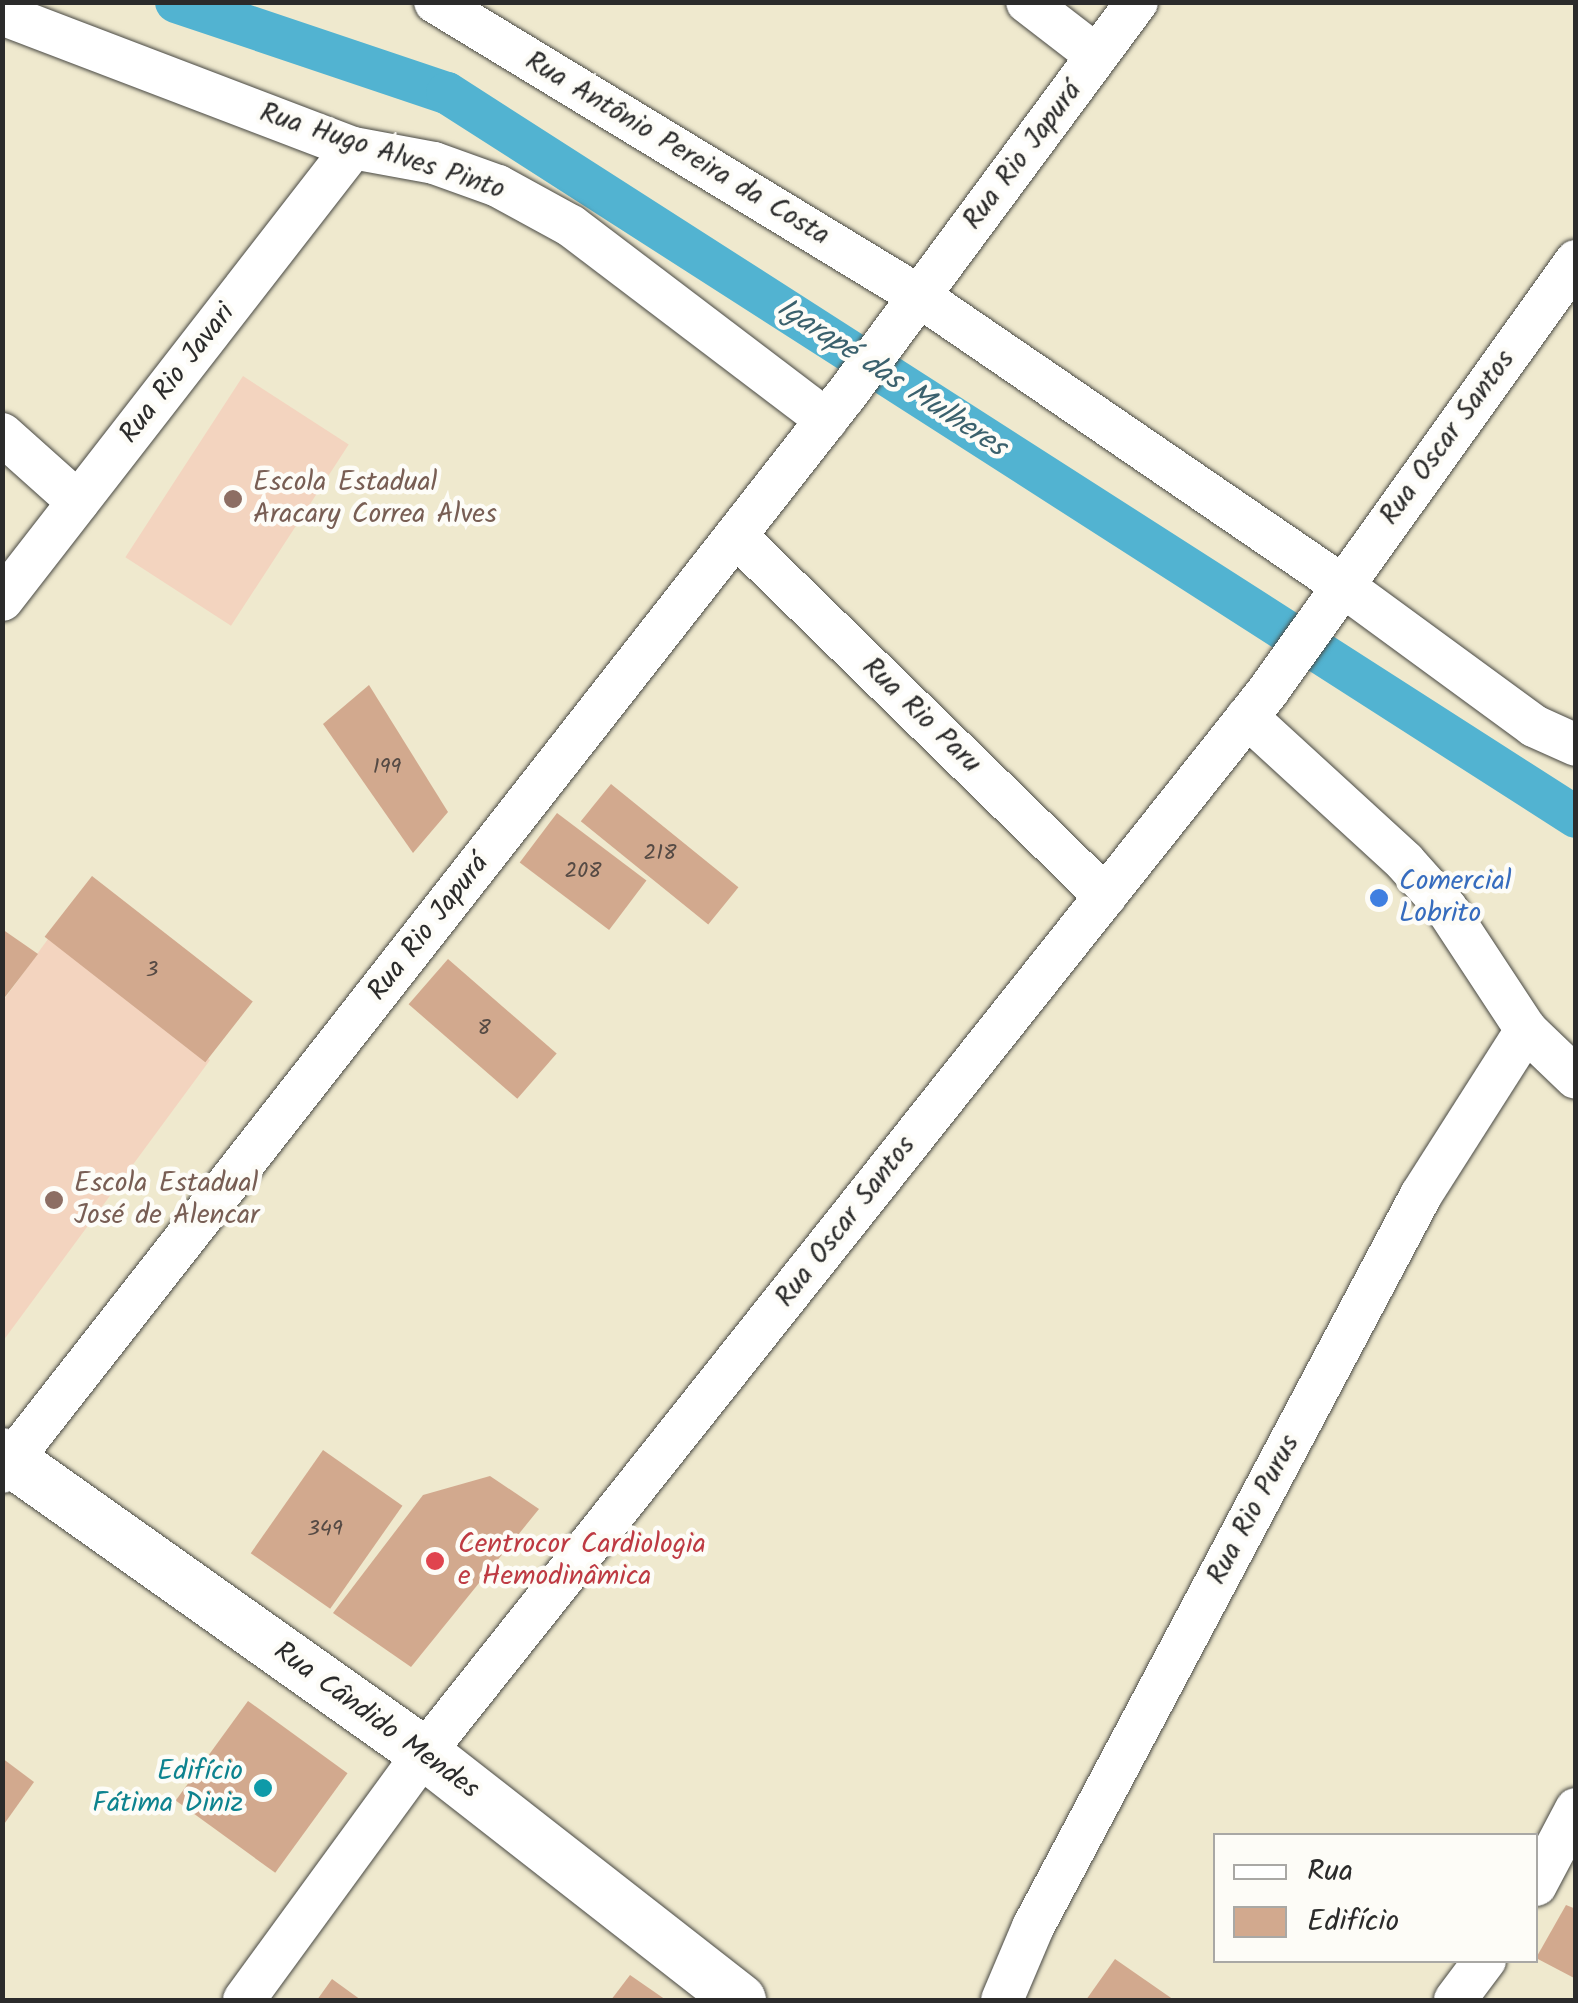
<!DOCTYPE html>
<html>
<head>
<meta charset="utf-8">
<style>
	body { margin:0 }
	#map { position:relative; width:1578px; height:2003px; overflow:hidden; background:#efe9ce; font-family:Kalam,sans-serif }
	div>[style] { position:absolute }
	.built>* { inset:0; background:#f3d4bf; transform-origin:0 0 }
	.canal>* { height:42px; margin:-21px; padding:0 21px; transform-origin:21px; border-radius:21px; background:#52b3d1 }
	.building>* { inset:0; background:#d2a98e; transform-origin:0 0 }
	.roads { filter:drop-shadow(0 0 2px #484843) drop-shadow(0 0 2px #484843) }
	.minor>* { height:42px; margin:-21px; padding:0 21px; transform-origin:21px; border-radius:21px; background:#fff }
	.tertiary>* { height:52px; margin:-26px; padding:0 26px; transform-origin:26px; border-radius:26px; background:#fff }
	.dots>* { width:28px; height:28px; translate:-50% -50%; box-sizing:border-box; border:5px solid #fdfcf7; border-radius:50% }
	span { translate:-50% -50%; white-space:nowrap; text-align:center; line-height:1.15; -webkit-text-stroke:9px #fdfcf7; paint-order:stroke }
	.number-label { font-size:22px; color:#554a44 }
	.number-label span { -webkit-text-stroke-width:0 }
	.street-label { font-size:28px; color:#2b2b2b }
	.education-label { font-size:28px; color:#785e54 }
	.left { translate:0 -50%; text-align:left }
	.shop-label { font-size:28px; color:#366cbe }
	.health-label { font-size:28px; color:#be3a42 }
	.culture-label { font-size:28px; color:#0d838f }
	.right { translate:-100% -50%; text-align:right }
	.water-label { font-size:30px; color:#3b616d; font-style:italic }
	.frame { position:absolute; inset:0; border:5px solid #2b2b2b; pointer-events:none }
	.legend { position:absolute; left:1213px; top:1833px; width:325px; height:130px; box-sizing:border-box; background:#fdfcf7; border:2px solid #a9a8a5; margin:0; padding:12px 18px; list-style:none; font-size:30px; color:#2b2b2b }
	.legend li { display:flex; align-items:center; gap:20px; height:50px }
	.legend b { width:50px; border:2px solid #a9a8a5 }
</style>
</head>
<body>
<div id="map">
	<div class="built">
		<div style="left:243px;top:376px;width:126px;height:216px;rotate:33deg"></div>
		<div style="clip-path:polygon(48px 939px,210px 1060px,3px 1341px,3px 1001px)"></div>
	</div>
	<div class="canal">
		<div style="left:176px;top:2px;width:286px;rotate:18.6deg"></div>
		<div style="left:447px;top:93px;width:1341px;rotate:32.67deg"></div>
	</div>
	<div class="building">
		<div style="clip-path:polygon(369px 685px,448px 812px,413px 853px,323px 724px)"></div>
		<div style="left:611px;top:784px;width:164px;height:48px;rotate:39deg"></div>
		<div style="left:557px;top:813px;width:112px;height:62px;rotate:37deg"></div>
		<div style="left:92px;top:876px;width:204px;height:77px;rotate:38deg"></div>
		<div style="clip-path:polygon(2px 929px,38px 954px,2px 1001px)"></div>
		<div style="left:448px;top:959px;width:144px;height:60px;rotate:41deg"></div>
		<div style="left:323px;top:1450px;width:97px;height:126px;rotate:35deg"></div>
		<div style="clip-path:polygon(490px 1476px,539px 1509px,411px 1667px,333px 1613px,423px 1495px)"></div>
		<div style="left:248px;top:1701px;width:123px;height:123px;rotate:36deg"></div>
		<div style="clip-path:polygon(2px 1758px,34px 1782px,2px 1827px)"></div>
		<div style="clip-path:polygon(1566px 1905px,1576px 1909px,1576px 1979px,1536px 1958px)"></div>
		<div style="clip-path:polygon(1115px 1959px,1174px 2000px,1086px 2000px)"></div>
		<div style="clip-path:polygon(630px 1975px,666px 2000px,611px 2000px)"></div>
		<div style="clip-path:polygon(332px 1979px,361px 2000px,317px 2000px)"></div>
	</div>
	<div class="roads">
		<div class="minor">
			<div style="left:435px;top:2px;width:566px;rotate:31.28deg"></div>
			<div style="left:919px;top:296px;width:514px;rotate:34.37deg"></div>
			<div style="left:1343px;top:586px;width:237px;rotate:36.2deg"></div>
			<div style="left:1534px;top:726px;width:46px;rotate:24.3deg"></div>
			<div style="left:1027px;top:2px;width:88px;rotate:37.6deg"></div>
			<div style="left:2px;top:14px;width:376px;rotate:20.9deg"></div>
			<div style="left:353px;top:148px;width:82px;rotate:10.5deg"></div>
			<div style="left:434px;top:163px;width:68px;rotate:19.8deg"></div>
			<div style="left:498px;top:186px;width:83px;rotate:28.7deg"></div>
			<div style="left:571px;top:226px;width:321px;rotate:37.2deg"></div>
			<div style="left:2px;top:434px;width:102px;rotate:41.8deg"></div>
			<div style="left:736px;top:536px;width:516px;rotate:44.29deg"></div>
			<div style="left:2px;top:600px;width:572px;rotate:-52.17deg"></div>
			<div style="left:1247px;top:717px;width:214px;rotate:42.5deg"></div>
			<div style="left:1405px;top:862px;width:62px;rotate:48.3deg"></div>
			<div style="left:1446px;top:908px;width:146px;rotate:56.7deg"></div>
			<div style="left:1526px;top:1030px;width:69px;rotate:43.8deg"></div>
			<div style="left:2px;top:1472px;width:1368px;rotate:-51.92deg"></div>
			<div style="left:846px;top:395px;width:489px;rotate:-53.5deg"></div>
			<div style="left:1536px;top:1885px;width:86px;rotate:-62.2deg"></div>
			<div style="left:244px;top:2000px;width:306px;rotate:-53.9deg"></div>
			<div style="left:424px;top:1753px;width:1357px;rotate:-51.52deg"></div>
			<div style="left:1268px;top:691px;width:529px;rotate:-54.39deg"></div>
			<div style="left:1002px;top:2000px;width:79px;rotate:-67deg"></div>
			<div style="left:1033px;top:1927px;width:828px;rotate:-62.07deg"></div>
			<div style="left:1421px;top:1195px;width:196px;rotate:-57.5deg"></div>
			<div style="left:1455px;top:2000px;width:50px;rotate:-53.1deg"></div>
		</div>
		<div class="tertiary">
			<div style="left:2px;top:1454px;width:517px;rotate:35.32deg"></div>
			<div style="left:424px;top:1753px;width:401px;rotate:38deg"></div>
		</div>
	</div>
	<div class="dots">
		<div style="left:233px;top:499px;background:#8d6e63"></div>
		<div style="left:1379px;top:898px;background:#3f7fe0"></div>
		<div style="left:54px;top:1200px;background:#8d6e63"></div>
		<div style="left:435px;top:1561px;background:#e0444e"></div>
		<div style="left:263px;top:1788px;background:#0f9aa8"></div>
	</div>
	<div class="number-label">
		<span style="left:387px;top:768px">199</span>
		<span style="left:660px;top:854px">218</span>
		<span style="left:583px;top:872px">208</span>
		<span style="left:152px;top:971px">3</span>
		<span style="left:484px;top:1029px">8</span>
		<span style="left:325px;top:1530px">349</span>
	</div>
	<div class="street-label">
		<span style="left:677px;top:149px;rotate:31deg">Rua Antônio Pereira da Costa</span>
		<span style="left:382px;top:152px;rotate:18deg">Rua Hugo Alves Pinto</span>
		<span style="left:1023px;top:156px;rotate:-53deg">Rua Rio Japurá</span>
		<span style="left:178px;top:374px;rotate:-52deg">Rua Rio Javari</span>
		<span style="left:1448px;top:438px;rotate:-54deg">Rua Oscar Santos</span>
		<span style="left:921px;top:716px;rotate:44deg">Rua Rio Paru</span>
		<span style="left:429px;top:928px;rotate:-52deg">Rua Rio Japurá</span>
		<span style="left:846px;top:1222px;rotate:-52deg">Rua Oscar Santos</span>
		<span style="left:1254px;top:1510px;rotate:-62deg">Rua Rio Purus</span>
		<span style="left:376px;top:1721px;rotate:36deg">Rua Cândido Mendes</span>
	</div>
	<div class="education-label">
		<span class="left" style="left:253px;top:499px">Escola Estadual<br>Aracary Correa Alves</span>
		<span class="left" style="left:74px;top:1200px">Escola Estadual<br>José de Alencar</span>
	</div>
	<div class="shop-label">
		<span class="left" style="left:1399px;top:898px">Comercial<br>Lobrito</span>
	</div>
	<div class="health-label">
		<span class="left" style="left:458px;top:1561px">Centrocor Cardiologia<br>e Hemodinâmica</span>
	</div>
	<div class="culture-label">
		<span class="right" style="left:243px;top:1788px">Edifício<br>Fátima Diniz</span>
	</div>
	<div class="water-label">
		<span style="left:891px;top:378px;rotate:33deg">Igarapé das Mulheres</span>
	</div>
	<div class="frame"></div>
	<ul class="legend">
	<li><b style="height:12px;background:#fff"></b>Rua</li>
	<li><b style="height:28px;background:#d2a98e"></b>Edifício</li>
	</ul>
</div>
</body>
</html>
